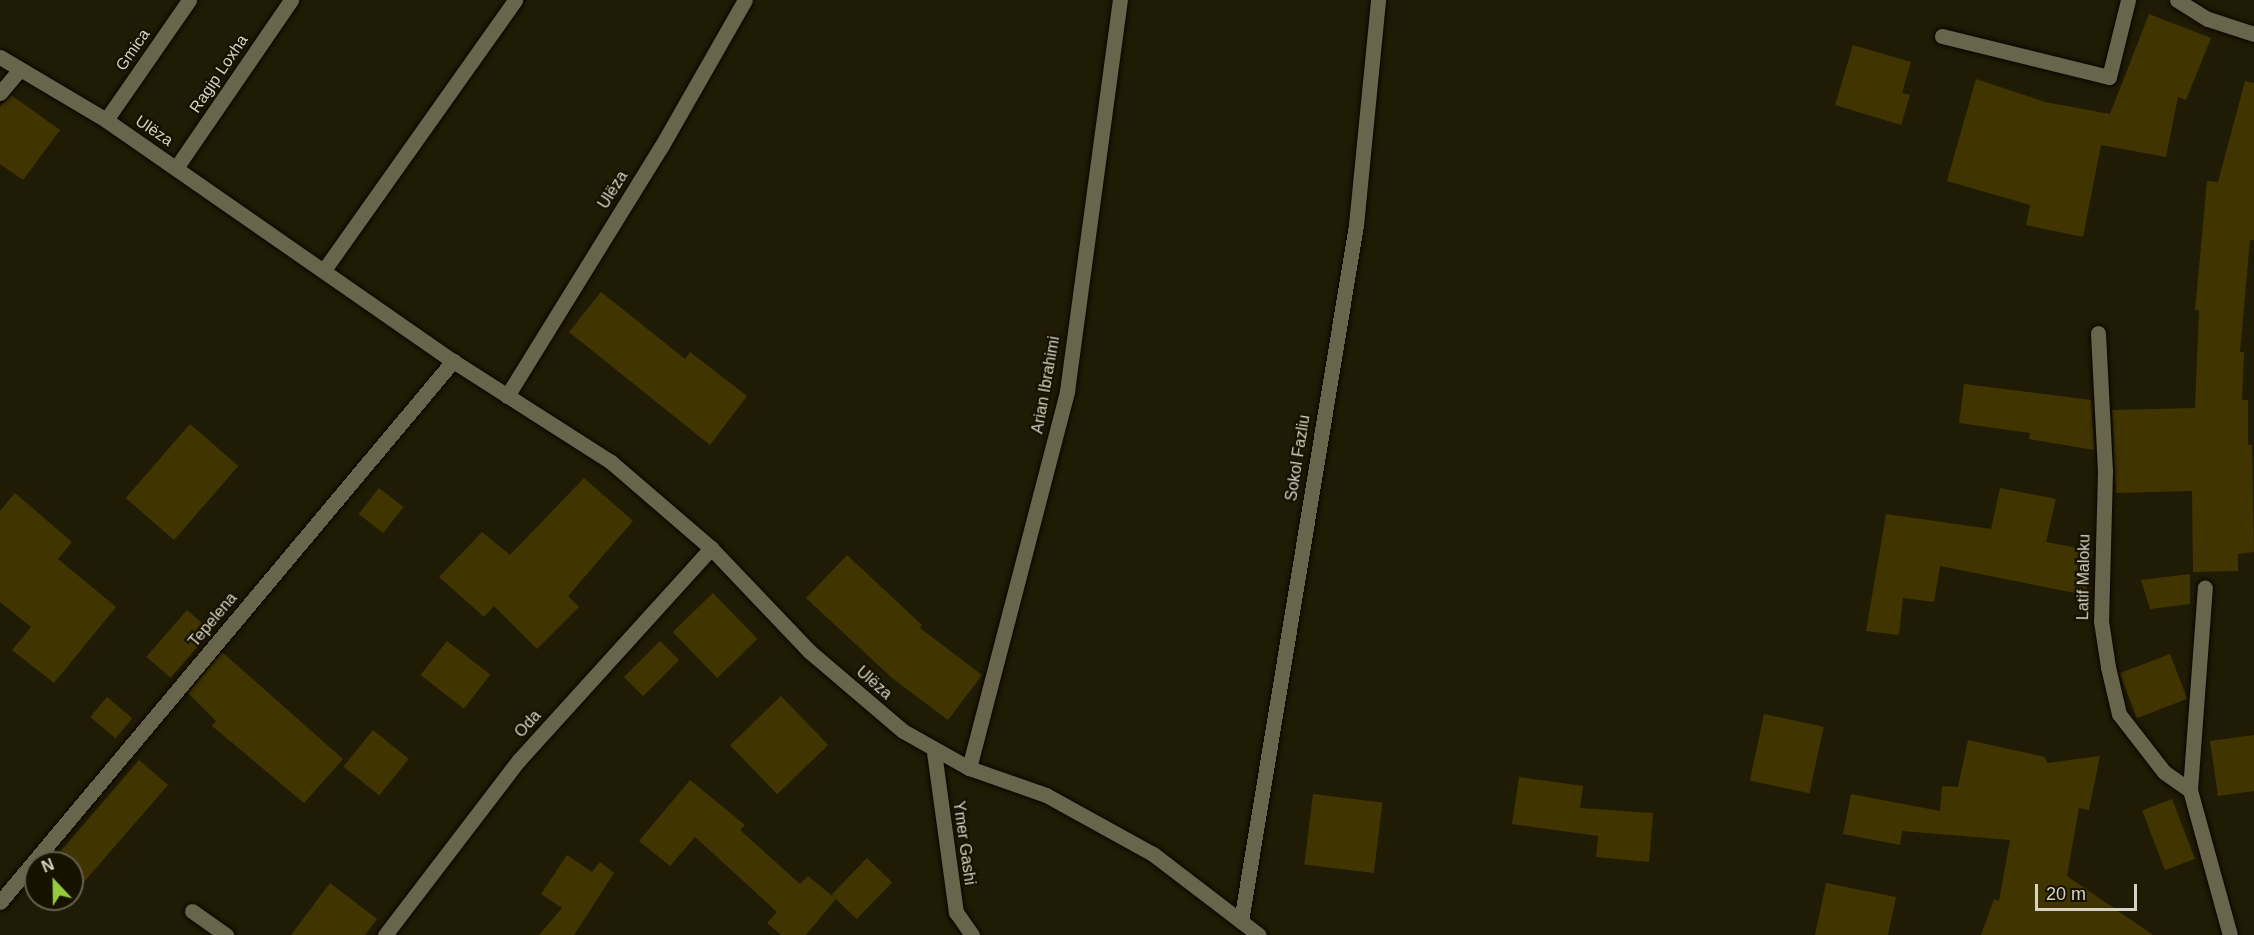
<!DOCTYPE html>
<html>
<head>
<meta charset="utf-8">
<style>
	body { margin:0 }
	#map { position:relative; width:2254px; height:935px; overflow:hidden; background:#201b05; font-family:Arial,sans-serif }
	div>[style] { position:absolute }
	.building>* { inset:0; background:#403500; transform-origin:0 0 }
	.roads { filter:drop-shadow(0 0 2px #0a0600) drop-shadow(0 0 2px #0a0600) }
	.lane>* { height:15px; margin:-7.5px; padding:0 7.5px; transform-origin:7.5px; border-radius:7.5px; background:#69644c }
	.street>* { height:15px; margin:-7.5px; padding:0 7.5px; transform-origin:7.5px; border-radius:7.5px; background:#69644c }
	span { translate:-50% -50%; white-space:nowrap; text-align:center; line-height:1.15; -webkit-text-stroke:5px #171200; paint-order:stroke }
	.street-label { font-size:16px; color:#d6d3c6 }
	.north { position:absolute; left:24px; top:851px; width:60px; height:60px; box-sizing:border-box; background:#171200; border:2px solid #635f4f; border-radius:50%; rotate:338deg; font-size:16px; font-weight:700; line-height:24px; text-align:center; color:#d6d3c6 }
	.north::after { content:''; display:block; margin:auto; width:21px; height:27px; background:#95cc3b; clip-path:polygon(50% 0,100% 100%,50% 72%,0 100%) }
	.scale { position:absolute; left:2035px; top:884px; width:102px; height:27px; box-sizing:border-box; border:3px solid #d6d3c6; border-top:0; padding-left:8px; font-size:18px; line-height:21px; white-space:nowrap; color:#d6d3c6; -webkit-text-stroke:4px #171200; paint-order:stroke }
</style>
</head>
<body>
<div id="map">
	<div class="building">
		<div style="clip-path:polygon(2149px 14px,2211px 38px,2186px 100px,2178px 97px,2166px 157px,2101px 145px,2083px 237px,2026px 225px,2030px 205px,1947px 181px,1976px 79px,2045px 102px,2110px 114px)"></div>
		<div style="clip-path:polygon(1853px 45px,1911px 62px,1902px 93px,1910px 95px,1901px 125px,1835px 105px)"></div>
		<div style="clip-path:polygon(2245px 81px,2254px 83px,2254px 240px,2250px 240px,2240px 352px,2244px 352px,2242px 400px,2248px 400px,2248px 445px,2252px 445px,2254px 552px,2238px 554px,2238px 571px,2193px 572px,2192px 491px,2116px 493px,2112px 410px,2195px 408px,2199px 310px,2195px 310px,2207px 181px,2218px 182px)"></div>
		<div style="clip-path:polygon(11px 95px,60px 130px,23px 180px,0 164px,0 107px)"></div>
		<div style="clip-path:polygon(601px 292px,685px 359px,690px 352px,747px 396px,710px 445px,569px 332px)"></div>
		<div style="clip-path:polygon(1964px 384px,2091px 400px,2094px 450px,2029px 439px,2030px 433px,1959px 423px)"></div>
		<div style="left:190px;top:424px;width:64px;height:98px;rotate:41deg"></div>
		<div style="clip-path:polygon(584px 478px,633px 521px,568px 596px,579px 607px,537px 649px,494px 606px,484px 617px,439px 577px,482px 532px,510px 555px)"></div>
		<div style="left:379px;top:488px;width:31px;height:33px;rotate:38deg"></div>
		<div style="clip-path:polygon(2000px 488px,2056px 499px,2046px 542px,2093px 551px,2085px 595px,1940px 566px,1934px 602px,1903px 598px,1899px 635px,1866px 631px,1886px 514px,1991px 529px)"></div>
		<div style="clip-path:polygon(15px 493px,72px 542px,58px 559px,116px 607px,54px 683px,12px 650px,31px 627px,0 602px,0 511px)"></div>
		<div style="clip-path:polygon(847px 555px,922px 625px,920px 628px,982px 675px,948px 720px,892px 678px,806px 598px)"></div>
		<div style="clip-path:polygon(2190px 574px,2190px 604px,2150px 609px,2141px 580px)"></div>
		<div style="left:713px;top:593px;width:64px;height:56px;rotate:46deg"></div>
		<div style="left:187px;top:610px;width:32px;height:62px;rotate:41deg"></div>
		<div style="left:447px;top:641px;width:55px;height:43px;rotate:38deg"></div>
		<div style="left:660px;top:641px;width:27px;height:51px;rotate:45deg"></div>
		<div style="clip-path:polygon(222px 652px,343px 759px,304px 803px,212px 726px,216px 721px,188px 693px)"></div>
		<div style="left:2170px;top:654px;width:48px;height:54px;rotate:69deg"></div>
		<div style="left:781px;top:696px;width:68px;height:71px;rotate:46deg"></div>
		<div style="left:107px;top:697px;width:33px;height:26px;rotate:40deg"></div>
		<div style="left:1764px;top:714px;width:61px;height:68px;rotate:12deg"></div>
		<div style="left:373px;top:730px;width:46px;height:47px;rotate:39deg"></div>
		<div style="clip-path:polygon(2254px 735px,2254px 791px,2218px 796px,2210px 741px)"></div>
		<div style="clip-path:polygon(1968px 740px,2045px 757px,2047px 763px,2100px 756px,2089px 810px,2079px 808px,2067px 876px,2153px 935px,1981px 935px,1994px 899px,1999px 901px,2010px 840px,1902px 831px,1900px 845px,1843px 834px,1851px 794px,1940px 811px,1942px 786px,1958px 787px)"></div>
		<div style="clip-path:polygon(139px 760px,168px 785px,83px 883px,72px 874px,72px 863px,54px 859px)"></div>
		<div style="clip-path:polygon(1519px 777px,1583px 786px,1580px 808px,1653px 813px,1649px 862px,1596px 857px,1598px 836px,1512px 824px)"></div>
		<div style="clip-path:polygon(690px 780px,745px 825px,740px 830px,800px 884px,808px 876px,836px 899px,806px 935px,781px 935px,767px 923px,777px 912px,695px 837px,670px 866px,639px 841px)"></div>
		<div style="left:1313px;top:794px;width:70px;height:71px;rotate:7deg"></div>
		<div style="left:2172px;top:799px;width:64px;height:32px;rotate:69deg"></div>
		<div style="clip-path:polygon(567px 855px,592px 872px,600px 862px,614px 873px,574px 935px,539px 935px,562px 908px,541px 894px)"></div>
		<div style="left:867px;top:858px;width:35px;height:51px;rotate:44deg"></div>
		<div style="clip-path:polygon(330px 883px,377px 919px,365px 935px,291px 935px)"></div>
		<div style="clip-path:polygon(1826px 883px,1896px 897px,1888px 935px,1815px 935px)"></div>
	</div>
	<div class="roads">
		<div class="lane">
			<div style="left:1942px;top:36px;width:172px;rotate:13.8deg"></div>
			<div style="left:2109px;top:77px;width:79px;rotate:-76.1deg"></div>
			<div style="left:192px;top:911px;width:42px;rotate:35.2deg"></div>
		</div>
		<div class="street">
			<div style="left:2177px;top:0;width:36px;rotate:32deg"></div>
			<div style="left:2208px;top:19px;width:48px;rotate:18.1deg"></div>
			<div style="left:0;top:57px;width:123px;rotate:30.7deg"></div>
			<div style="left:106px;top:120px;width:422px;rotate:34.8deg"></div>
			<div style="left:453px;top:361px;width:188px;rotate:32.6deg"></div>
			<div style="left:611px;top:462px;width:132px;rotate:40.7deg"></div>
			<div style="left:711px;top:548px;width:142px;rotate:46.4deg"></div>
			<div style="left:809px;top:651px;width:123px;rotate:40.4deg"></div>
			<div style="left:903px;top:731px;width:76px;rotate:29.3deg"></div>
			<div style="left:969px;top:768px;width:82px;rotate:19.3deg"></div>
			<div style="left:1046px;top:795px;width:122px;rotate:28.9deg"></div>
			<div style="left:1153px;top:854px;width:133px;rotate:37.4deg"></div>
			<div style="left:0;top:93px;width:30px;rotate:-50deg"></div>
			<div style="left:106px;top:120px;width:146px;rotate:-55.3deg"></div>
			<div style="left:176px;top:168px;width:204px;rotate:-55.6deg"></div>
			<div style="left:324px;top:270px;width:331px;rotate:-54.7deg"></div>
			<div style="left:2098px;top:333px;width:138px;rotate:87.1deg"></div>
			<div style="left:2105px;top:471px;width:150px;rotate:91.5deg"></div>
			<div style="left:2101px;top:621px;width:47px;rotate:81.3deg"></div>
			<div style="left:2108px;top:667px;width:48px;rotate:76.8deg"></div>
			<div style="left:2119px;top:714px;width:73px;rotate:52.2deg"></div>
			<div style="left:2164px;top:772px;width:32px;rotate:35deg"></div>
			<div style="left:2190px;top:790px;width:150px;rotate:74.6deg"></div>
			<div style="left:507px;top:396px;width:293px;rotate:-58.3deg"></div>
			<div style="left:661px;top:147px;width:169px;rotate:-60.3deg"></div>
			<div style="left:934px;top:752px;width:162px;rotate:82.2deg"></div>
			<div style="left:956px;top:912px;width:28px;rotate:55deg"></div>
			<div style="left:969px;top:768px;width:390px;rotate:-75.4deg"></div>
			<div style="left:1067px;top:391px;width:395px;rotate:-82.3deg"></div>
			<div style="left:2190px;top:790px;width:203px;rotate:-85.8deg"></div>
			<div style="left:0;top:902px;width:706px;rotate:-50.06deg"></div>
			<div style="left:1241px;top:921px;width:705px;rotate:-80.62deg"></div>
			<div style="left:1356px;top:225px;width:226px;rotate:-84.4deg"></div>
			<div style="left:385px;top:935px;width:220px;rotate:-52.6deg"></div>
			<div style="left:519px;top:760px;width:286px;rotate:-47.8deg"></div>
		</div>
	</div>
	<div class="street-label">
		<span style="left:133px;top:50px;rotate:-55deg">Gmica</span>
		<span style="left:219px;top:74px;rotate:-56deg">Ragip Loxha</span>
		<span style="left:154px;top:131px;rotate:34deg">Ulëza</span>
		<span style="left:613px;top:190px;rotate:-58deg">Ulëza</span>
		<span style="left:1046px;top:385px;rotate:-80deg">Arian Ibrahimi</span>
		<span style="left:1298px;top:458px;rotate:-81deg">Sokol Fazliu</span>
		<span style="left:2084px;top:577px;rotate:-89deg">Latif Maloku</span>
		<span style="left:213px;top:620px;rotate:-50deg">Tepelena</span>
		<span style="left:874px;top:683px;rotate:41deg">Ulëza</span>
		<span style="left:528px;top:724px;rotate:-48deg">Oda</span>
		<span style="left:964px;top:843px;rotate:82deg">Ymer Gashi</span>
	</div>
	<div class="north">N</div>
	<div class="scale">20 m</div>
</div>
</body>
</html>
